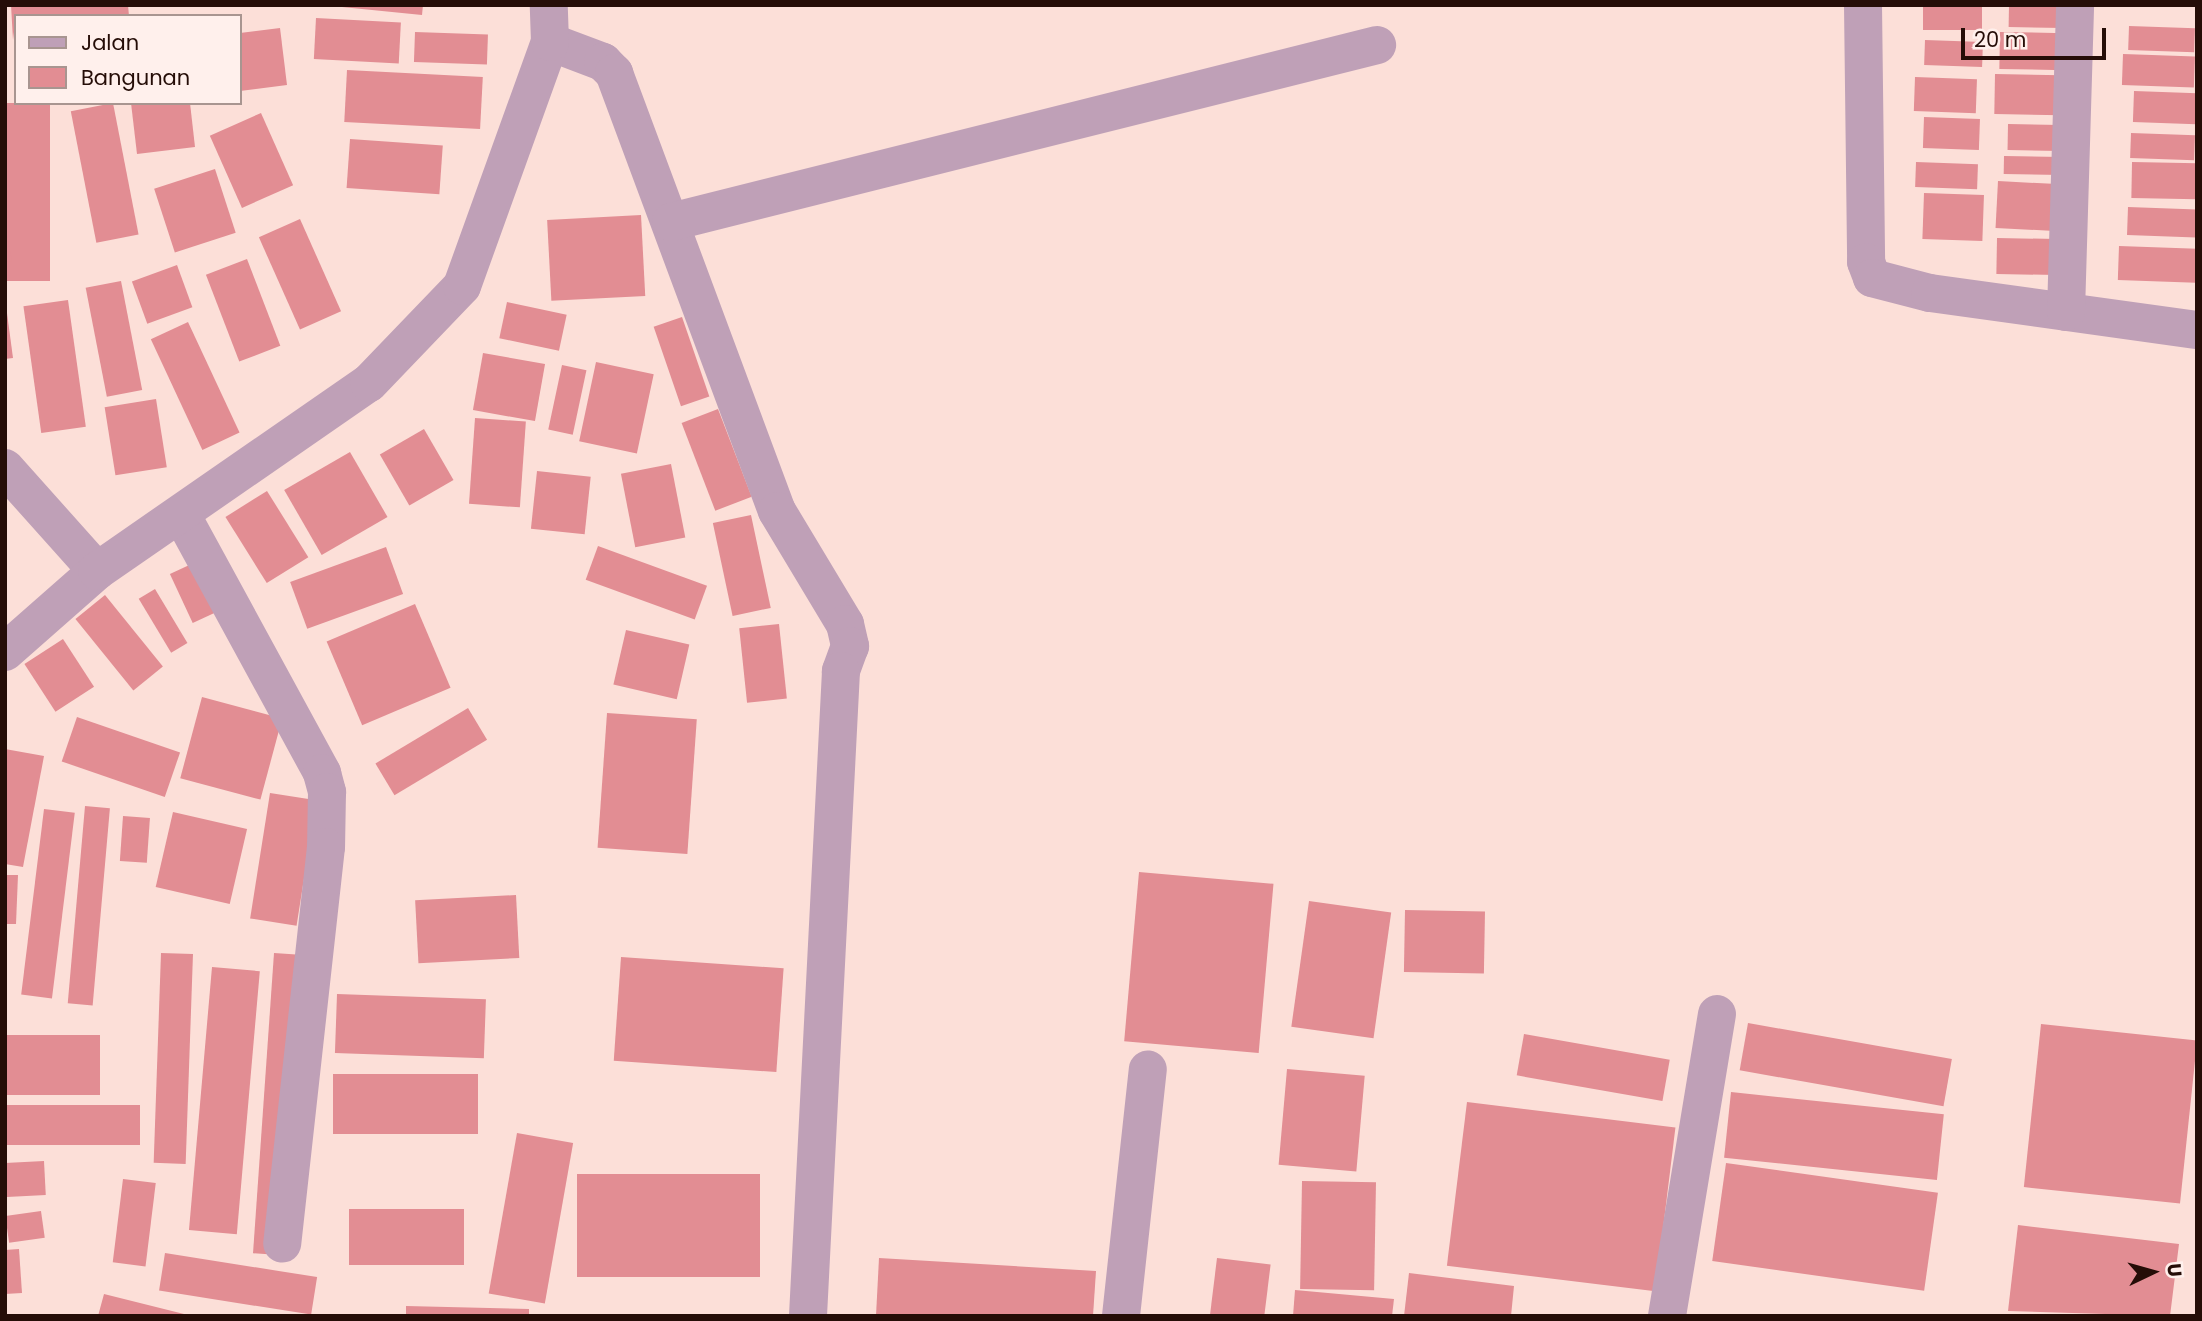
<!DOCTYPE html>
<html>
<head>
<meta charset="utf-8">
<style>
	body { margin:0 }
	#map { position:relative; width:2202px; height:1321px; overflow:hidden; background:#fcdfd8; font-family:Poppins,sans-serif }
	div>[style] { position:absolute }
	.building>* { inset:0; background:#e28d93; transform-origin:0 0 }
	.minor>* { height:38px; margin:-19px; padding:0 19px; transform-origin:19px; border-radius:19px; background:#bfa0b7 }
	span { translate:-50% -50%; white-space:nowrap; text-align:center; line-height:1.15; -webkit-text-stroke:6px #fff0ec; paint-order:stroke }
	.frame { position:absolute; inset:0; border:7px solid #250d07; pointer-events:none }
	.legend { position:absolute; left:14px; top:14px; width:228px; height:91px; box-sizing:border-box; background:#fff0ec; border:2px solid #a89590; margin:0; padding:9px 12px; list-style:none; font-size:21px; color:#250d07 }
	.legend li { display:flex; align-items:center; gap:14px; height:35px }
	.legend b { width:35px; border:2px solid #a89590 }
	.north { position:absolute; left:2118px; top:1237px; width:70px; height:70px; -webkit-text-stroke:5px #fff0ec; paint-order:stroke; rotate:85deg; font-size:19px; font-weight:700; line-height:28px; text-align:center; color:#250d07 }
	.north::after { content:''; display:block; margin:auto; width:24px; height:32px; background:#250d07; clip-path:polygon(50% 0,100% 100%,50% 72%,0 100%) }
	.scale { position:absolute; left:1961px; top:28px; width:145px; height:32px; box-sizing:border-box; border:4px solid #250d07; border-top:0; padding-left:9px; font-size:21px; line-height:24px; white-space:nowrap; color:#250d07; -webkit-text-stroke:5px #fff0ec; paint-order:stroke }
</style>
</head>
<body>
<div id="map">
	<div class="building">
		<div style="clip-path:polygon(11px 5px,128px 5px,129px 16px,16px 16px,13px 40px)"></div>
		<div style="clip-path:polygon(322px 5px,423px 5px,422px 15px)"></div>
		<div style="left:1923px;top:5px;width:59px;height:25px"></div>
		<div style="left:2009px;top:5px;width:54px;height:22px;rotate:1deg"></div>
		<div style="left:316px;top:18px;width:85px;height:41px;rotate:3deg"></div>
		<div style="left:2129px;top:26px;width:66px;height:24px;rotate:2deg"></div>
		<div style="clip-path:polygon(280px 28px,287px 85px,240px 91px,240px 33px)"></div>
		<div style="left:415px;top:32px;width:73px;height:30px;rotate:2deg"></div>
		<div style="left:2000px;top:32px;width:66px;height:37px;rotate:1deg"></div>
		<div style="left:1925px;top:40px;width:58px;height:25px;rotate:2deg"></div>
		<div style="left:2123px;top:54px;width:72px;height:31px;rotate:2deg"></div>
		<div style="left:347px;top:70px;width:136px;height:52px;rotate:3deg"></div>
		<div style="left:1995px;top:74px;width:67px;height:40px;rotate:1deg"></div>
		<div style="left:1915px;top:77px;width:62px;height:34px;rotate:2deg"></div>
		<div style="left:2134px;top:91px;width:63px;height:31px;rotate:2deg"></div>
		<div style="left:5px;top:103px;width:45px;height:178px"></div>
		<div style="left:113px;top:103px;width:134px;height:43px;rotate:79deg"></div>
		<div style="clip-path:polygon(131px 103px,190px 103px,195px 147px,137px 154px)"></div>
		<div style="left:261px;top:113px;width:79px;height:56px;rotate:66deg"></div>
		<div style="left:1924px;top:117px;width:56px;height:31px;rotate:2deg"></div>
		<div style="left:2008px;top:124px;width:52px;height:26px;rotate:1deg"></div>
		<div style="left:2131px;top:133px;width:64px;height:25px;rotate:2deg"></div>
		<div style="left:350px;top:139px;width:93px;height:49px;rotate:4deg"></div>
		<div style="left:2004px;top:156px;width:58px;height:18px;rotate:1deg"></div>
		<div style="left:1916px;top:162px;width:62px;height:25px;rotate:2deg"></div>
		<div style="left:2132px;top:162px;width:65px;height:36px;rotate:1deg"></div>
		<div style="left:215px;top:169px;width:67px;height:64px;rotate:72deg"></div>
		<div style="left:1998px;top:181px;width:64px;height:47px;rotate:3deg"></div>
		<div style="left:1924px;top:193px;width:60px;height:46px;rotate:2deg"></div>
		<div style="left:2128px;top:207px;width:69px;height:28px;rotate:2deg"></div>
		<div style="left:641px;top:215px;width:81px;height:94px;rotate:87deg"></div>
		<div style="left:300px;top:219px;width:101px;height:45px;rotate:66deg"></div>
		<div style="clip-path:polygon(5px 227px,12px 261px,5px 262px)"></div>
		<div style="left:1997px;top:238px;width:60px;height:36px;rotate:1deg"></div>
		<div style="left:2119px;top:246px;width:78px;height:34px;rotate:2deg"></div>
		<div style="left:247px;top:259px;width:93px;height:44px;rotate:69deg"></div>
		<div style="left:177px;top:265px;width:45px;height:48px;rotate:70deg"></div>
		<div style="left:121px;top:281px;width:111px;height:36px;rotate:79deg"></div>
		<div style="clip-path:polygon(5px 298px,13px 358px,5px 359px)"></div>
		<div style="left:68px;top:300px;width:128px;height:45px;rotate:82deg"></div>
		<div style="left:507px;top:302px;width:61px;height:37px;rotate:12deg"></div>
		<div style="left:682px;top:317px;width:84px;height:30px;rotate:71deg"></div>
		<div style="left:188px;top:322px;width:122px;height:41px;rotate:65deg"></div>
		<div style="left:483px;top:353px;width:63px;height:58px;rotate:10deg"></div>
		<div style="left:596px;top:362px;width:59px;height:81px;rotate:12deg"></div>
		<div style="left:562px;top:365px;width:25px;height:66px;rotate:12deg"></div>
		<div style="left:156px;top:399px;width:69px;height:52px;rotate:81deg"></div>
		<div style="left:718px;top:409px;width:94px;height:39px;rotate:69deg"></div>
		<div style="left:475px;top:418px;width:51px;height:86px;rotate:4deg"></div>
		<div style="left:424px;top:429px;width:59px;height:51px;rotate:60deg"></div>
		<div style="left:350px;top:452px;width:75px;height:76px;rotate:60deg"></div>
		<div style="left:671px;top:464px;width:75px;height:51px;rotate:79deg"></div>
		<div style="left:537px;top:471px;width:54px;height:58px;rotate:6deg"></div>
		<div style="left:267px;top:491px;width:78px;height:49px;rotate:58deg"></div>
		<div style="left:751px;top:515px;width:95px;height:39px;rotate:78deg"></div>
		<div style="left:598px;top:546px;width:116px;height:36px;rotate:20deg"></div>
		<div style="left:386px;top:547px;width:50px;height:102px;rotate:70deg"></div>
		<div style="left:198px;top:561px;width:54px;height:31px;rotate:65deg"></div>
		<div style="left:155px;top:589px;width:63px;height:19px;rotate:59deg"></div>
		<div style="left:105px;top:595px;width:92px;height:38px;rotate:51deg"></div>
		<div style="left:415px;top:604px;width:91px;height:96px;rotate:67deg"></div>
		<div style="left:779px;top:624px;width:75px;height:40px;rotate:84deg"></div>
		<div style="left:626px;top:630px;width:65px;height:56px;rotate:13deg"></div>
		<div style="left:63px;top:639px;width:57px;height:46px;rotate:57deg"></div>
		<div style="left:202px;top:697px;width:83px;height:84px;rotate:15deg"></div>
		<div style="left:468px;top:708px;width:37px;height:108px;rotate:59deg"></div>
		<div style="left:607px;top:713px;width:90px;height:135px;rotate:4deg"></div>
		<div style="left:77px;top:717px;width:109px;height:47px;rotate:19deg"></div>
		<div style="clip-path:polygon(5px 749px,44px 756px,23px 867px,5px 864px)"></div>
		<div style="left:270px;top:793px;width:47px;height:127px;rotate:9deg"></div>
		<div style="left:85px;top:806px;width:25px;height:198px;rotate:5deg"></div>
		<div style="left:44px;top:809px;width:31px;height:187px;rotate:7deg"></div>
		<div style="left:173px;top:812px;width:76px;height:77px;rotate:13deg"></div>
		<div style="left:123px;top:816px;width:27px;height:45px;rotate:4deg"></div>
		<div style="left:1139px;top:872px;width:135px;height:170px;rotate:5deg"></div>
		<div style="clip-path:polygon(5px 875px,18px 875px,16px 924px,5px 924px)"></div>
		<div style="left:516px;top:895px;width:63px;height:101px;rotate:87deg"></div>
		<div style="left:1309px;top:901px;width:83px;height:127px;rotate:8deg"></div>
		<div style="left:1405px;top:910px;width:80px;height:62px;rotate:1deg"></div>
		<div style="left:161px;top:953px;width:32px;height:210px;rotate:2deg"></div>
		<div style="left:274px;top:953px;width:26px;height:301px;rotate:4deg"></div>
		<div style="left:621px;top:957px;width:163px;height:104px;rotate:4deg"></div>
		<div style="left:212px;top:967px;width:48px;height:264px;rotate:5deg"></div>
		<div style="left:337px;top:994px;width:149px;height:59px;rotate:2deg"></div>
		<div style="left:1748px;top:1023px;width:207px;height:48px;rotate:10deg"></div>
		<div style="left:2041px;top:1024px;width:157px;height:164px;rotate:6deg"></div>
		<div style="left:1524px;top:1034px;width:148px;height:42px;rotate:10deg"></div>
		<div style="left:100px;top:1035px;width:60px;height:95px;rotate:90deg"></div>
		<div style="left:1287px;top:1069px;width:78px;height:96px;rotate:5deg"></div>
		<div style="left:333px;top:1074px;width:145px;height:60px"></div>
		<div style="left:1731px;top:1092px;width:214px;height:66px;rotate:6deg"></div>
		<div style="left:1467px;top:1102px;width:210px;height:165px;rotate:7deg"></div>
		<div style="left:5px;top:1105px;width:135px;height:40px"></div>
		<div style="left:517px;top:1133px;width:57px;height:163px;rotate:10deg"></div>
		<div style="left:44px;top:1161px;width:34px;height:39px;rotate:87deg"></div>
		<div style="left:1726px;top:1163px;width:214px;height:99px;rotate:8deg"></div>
		<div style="left:577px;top:1174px;width:183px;height:103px"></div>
		<div style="left:123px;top:1179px;width:33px;height:84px;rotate:7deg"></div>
		<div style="left:1302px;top:1181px;width:74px;height:108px;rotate:1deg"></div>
		<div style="left:349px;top:1209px;width:115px;height:56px"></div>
		<div style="left:41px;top:1211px;width:27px;height:36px;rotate:82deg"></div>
		<div style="clip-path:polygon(2018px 1225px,2179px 1244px,2170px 1316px,2008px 1311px)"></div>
		<div style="clip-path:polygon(19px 1249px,22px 1293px,5px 1294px,5px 1250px)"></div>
		<div style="left:165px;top:1253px;width:154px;height:38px;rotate:9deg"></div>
		<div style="clip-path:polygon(879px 1258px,1096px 1271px,1093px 1316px,876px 1316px)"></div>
		<div style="left:1217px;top:1258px;width:54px;height:59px;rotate:7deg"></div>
		<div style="clip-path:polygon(1409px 1273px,1514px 1286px,1511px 1316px,1404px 1316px)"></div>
		<div style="clip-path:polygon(1295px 1290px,1394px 1299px,1392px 1316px,1293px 1316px)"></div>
		<div style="clip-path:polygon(104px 1294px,188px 1315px,187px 1316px,98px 1316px)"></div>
		<div style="clip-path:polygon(406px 1306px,529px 1309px,529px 1316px,406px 1316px)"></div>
	</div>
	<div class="minor">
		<div style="left:1863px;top:5px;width:257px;rotate:89.3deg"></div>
		<div style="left:1866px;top:262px;width:17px;rotate:69deg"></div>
		<div style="left:1872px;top:278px;width:60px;rotate:14.5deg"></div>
		<div style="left:1930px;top:293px;width:270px;rotate:7.9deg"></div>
		<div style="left:550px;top:42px;width:57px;rotate:20.7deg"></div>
		<div style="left:603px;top:62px;width:16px;rotate:45deg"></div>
		<div style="left:614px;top:73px;width:467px;rotate:69.6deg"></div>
		<div style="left:777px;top:511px;width:132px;rotate:59deg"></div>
		<div style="left:845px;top:624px;width:23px;rotate:77deg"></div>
		<div style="left:850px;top:646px;width:27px;rotate:110deg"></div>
		<div style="left:841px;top:671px;width:646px;rotate:92.93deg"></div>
		<div style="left:671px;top:222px;width:728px;rotate:-14.07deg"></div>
		<div style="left:2066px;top:312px;width:307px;rotate:-88.3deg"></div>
		<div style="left:5px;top:468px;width:138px;rotate:48.2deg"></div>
		<div style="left:181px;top:514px;width:295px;rotate:61.4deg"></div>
		<div style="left:322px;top:773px;width:20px;rotate:75deg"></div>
		<div style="left:327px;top:792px;width:55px;rotate:91deg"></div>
		<div style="left:326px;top:847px;width:399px;rotate:96.3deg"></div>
		<div style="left:5px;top:652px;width:123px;rotate:-41.4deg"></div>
		<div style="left:97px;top:571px;width:331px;rotate:-34.7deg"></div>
		<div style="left:369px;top:383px;width:134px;rotate:-46.2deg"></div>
		<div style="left:462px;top:286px;width:259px;rotate:-70.2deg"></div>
		<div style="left:550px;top:42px;width:37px;rotate:-92deg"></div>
		<div style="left:1121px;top:1316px;width:248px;rotate:-83.8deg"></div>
		<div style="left:1667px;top:1316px;width:306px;rotate:-80.6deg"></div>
	</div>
	<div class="frame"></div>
	<ul class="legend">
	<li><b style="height:9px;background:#bfa0b7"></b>Jalan</li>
	<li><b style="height:19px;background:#e28d93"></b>Bangunan</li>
	</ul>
	<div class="north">U</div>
	<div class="scale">20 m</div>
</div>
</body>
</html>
